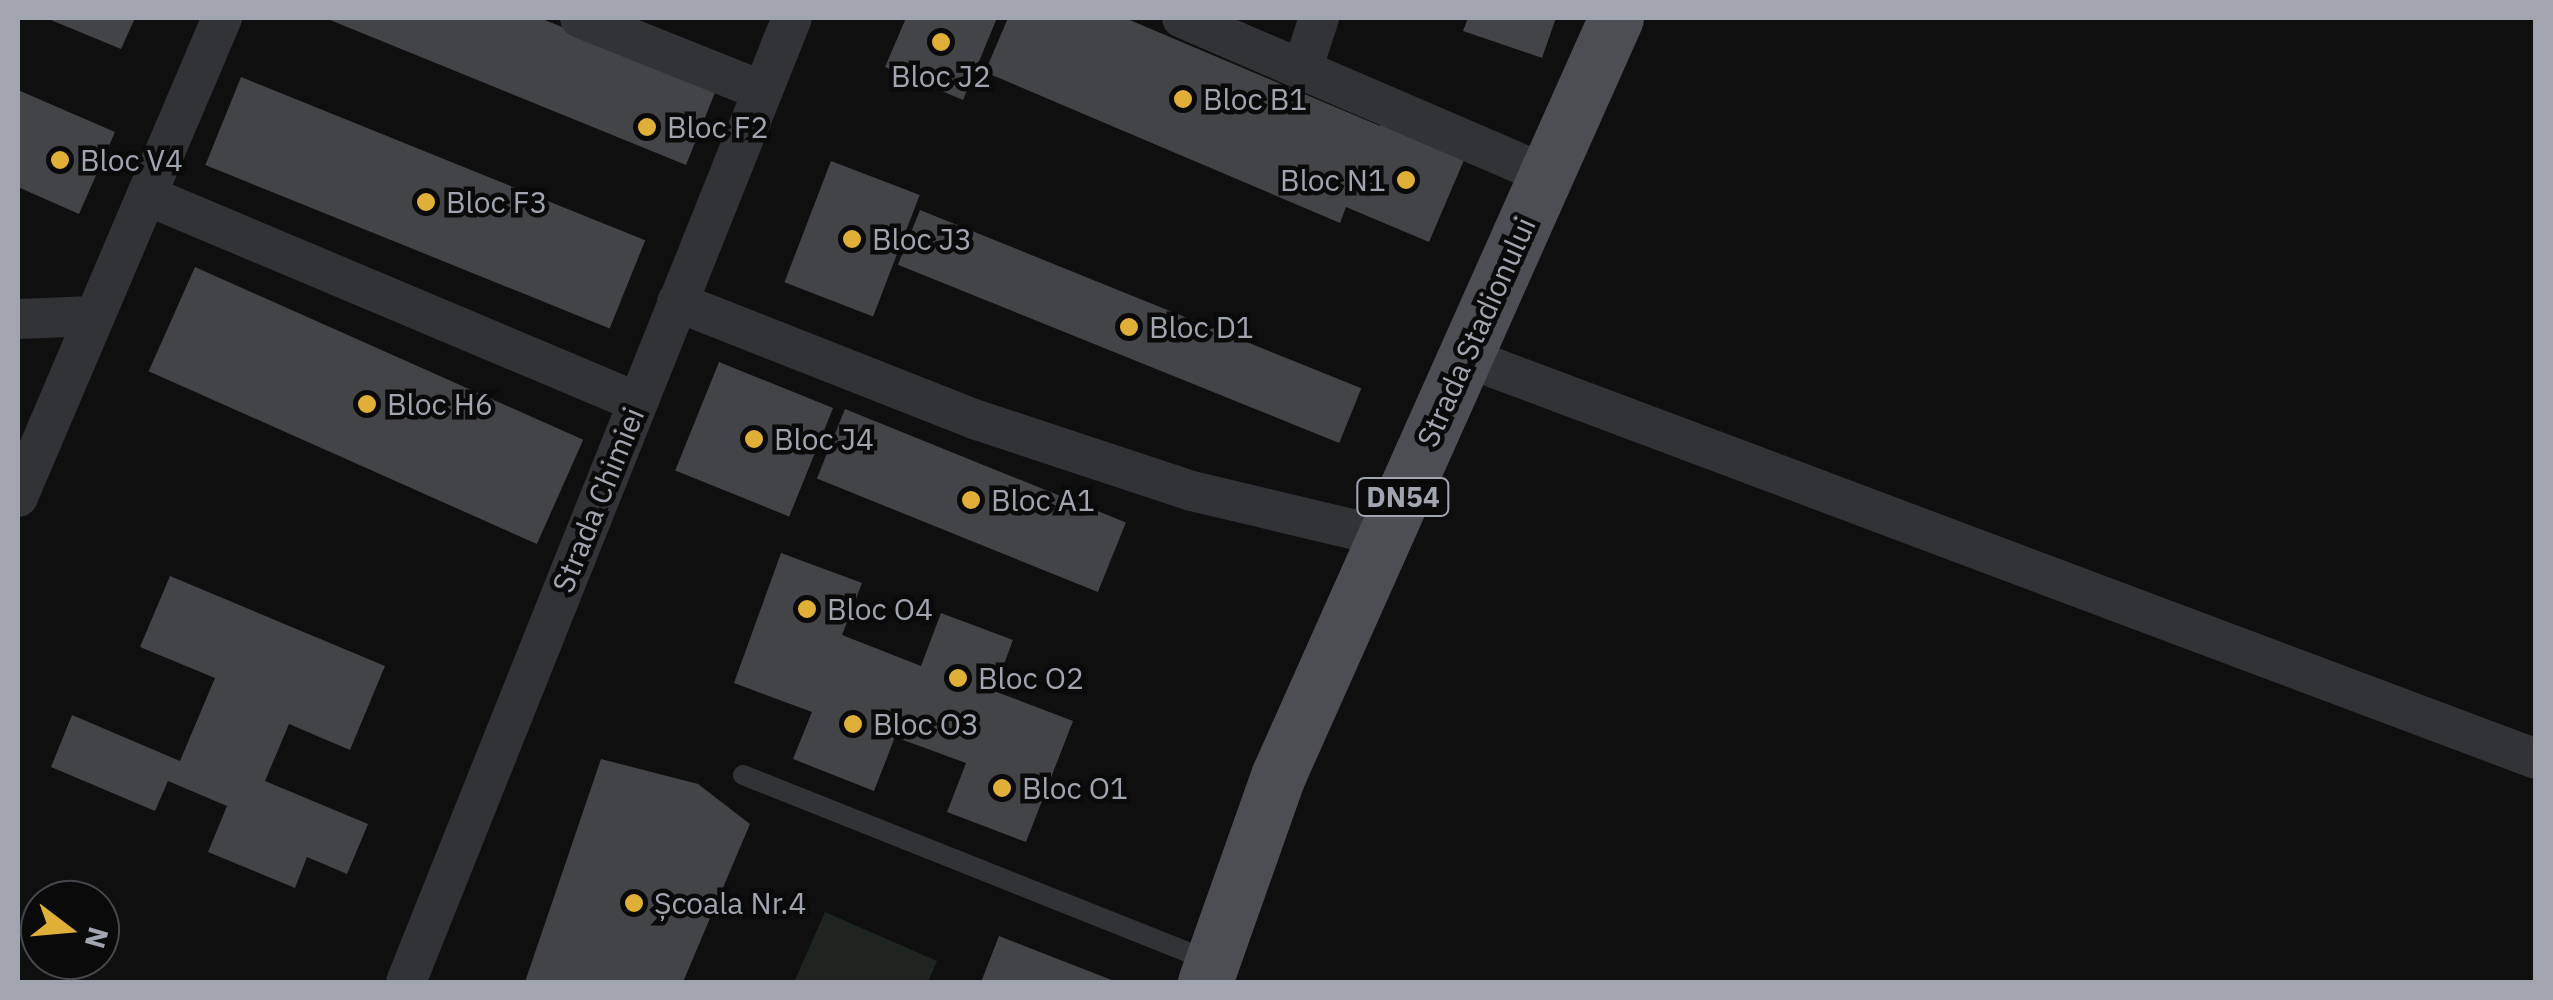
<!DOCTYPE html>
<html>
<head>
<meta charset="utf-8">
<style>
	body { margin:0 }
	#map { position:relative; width:2553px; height:1000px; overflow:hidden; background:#0f0f10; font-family:"IBM Plex Sans",sans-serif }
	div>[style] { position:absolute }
	.green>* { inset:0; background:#1e241f }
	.building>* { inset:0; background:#434448; transform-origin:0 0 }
	.service>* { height:20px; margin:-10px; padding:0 10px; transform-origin:10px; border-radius:10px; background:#323337 }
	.minor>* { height:40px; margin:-20px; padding:0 20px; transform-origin:20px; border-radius:20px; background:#323337 }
	.primary>* { height:55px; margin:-27.5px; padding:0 27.5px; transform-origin:27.5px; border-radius:27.5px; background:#4d4e53 }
	.dots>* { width:28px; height:28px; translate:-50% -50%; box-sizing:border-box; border:5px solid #0a0a0b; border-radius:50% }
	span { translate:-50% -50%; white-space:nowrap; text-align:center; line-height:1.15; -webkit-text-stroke:9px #0a0a0b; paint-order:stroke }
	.shield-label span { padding:2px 8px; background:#0a0a0b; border:2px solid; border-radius:8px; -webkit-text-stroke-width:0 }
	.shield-label { font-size:28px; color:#a1a5b0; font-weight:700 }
	.poi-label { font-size:30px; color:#a1a5b0 }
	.left { translate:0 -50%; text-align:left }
	.right { translate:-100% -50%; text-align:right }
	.street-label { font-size:30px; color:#a1a5b0 }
	.frame { position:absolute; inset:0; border:20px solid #a1a5b0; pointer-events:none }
	.north { position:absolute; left:20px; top:880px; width:100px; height:100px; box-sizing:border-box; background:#0a0a0b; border:2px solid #46484d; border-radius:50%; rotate:106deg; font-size:28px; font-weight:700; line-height:40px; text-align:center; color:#a1a5b0 }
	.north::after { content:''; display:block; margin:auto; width:35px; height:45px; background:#e0af38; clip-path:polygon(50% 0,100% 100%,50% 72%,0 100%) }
</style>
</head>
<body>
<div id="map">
	<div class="green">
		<div style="clip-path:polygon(825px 912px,937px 961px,928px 982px,794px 982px)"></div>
	</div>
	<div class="building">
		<div style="clip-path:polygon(46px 18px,135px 18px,121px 49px)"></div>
		<div style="clip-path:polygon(325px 18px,540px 18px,716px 90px,686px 165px)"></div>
		<div style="clip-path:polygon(906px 18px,997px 18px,963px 100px,885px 67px)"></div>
		<div style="clip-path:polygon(1008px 18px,1125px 18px,1380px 126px,1383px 118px,1467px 153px,1429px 242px,1346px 207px,1340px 223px,985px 72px)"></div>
		<div style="clip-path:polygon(1468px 18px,1556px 18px,1542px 58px,1463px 31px)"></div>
		<div style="left:241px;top:77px;width:436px;height:95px;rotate:22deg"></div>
		<div style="clip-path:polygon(18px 90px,115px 132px,79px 214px,18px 187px)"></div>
		<div style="left:831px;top:161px;width:95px;height:130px;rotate:21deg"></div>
		<div style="left:920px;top:210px;width:476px;height:59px;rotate:22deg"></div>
		<div style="left:195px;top:267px;width:425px;height:114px;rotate:24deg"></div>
		<div style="left:719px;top:362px;width:123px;height:117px;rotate:22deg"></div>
		<div style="left:845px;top:409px;width:303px;height:75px;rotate:22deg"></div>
		<div style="clip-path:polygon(781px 553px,862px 583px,842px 635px,921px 666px,941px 613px,1013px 640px,994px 691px,1073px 721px,1026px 842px,947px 812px,966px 763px,895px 737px,874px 791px,793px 759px,812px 712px,734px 683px)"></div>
		<div style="clip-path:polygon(170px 576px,385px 666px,350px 750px,289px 724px,265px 781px,368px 824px,347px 874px,307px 857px,295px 888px,208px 852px,227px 806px,168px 781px,155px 811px,51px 767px,72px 715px,180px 761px,215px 678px,140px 647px)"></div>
		<div style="clip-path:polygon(601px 759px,698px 784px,750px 824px,683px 982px,525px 982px)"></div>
		<div style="clip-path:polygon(999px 936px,1117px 982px,981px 982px)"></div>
	</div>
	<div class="service">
		<div style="left:743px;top:775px;width:503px;rotate:21.72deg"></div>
	</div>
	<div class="minor">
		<div style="left:580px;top:18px;width:194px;rotate:21.8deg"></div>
		<div style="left:1182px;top:18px;width:396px;rotate:23.3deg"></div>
		<div style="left:1302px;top:70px;width:55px;rotate:-71.9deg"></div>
		<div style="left:148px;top:196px;width:531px;rotate:22.84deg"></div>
		<div style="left:677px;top:302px;width:322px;rotate:21.5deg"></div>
		<div style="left:977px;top:420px;width:226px;rotate:18.3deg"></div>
		<div style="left:1192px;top:491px;width:198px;rotate:13.4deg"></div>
		<div style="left:18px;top:319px;width:77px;rotate:-2.2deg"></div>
		<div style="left:1465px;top:357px;width:1144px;rotate:20.57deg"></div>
		<div style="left:18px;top:497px;width:521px;rotate:-66.93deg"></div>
		<div style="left:406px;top:982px;width:1038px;rotate:-68.18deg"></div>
	</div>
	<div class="primary">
		<div style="left:1205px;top:982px;width:219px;rotate:-70.5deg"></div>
		<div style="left:1278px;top:776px;width:830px;rotate:-65.97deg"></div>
	</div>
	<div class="dots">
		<div style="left:941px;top:42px;background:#e0af38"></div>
		<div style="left:1183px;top:99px;background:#e0af38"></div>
		<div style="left:647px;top:127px;background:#e0af38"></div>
		<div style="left:60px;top:160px;background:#e0af38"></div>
		<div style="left:1406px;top:180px;background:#e0af38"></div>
		<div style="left:426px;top:202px;background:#e0af38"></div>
		<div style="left:852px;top:239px;background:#e0af38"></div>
		<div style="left:1129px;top:327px;background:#e0af38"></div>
		<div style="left:367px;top:404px;background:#e0af38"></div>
		<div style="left:754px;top:439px;background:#e0af38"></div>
		<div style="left:971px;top:500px;background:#e0af38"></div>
		<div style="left:807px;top:609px;background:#e0af38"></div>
		<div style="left:958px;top:678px;background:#e0af38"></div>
		<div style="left:853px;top:724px;background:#e0af38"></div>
		<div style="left:1002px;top:788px;background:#e0af38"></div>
		<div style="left:634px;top:903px;background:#e0af38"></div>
	</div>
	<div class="shield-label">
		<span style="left:1403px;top:497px">DN54</span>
	</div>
	<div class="poi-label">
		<span style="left:941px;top:76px">Bloc J2</span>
		<span class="left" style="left:1203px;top:99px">Bloc B1</span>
		<span class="left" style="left:667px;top:127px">Bloc F2</span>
		<span class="left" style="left:80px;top:160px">Bloc V4</span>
		<span class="right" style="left:1386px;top:180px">Bloc N1</span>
		<span class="left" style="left:446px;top:202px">Bloc F3</span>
		<span class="left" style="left:872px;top:239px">Bloc J3</span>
		<span class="left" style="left:1149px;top:327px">Bloc D1</span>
		<span class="left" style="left:387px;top:404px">Bloc H6</span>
		<span class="left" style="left:774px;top:439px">Bloc J4</span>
		<span class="left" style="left:991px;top:500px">Bloc A1</span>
		<span class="left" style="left:827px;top:609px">Bloc O4</span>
		<span class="left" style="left:978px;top:678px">Bloc O2</span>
		<span class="left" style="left:873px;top:724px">Bloc O3</span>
		<span class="left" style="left:1022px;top:788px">Bloc O1</span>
		<span class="left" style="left:654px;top:903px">Școala Nr.4</span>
	</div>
	<div class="street-label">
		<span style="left:1476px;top:332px;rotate:-66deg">Strada Stadionului</span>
		<span style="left:598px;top:500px;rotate:-68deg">Strada Chimiei</span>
	</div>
	<div class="frame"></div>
	<div class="north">N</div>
</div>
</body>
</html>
